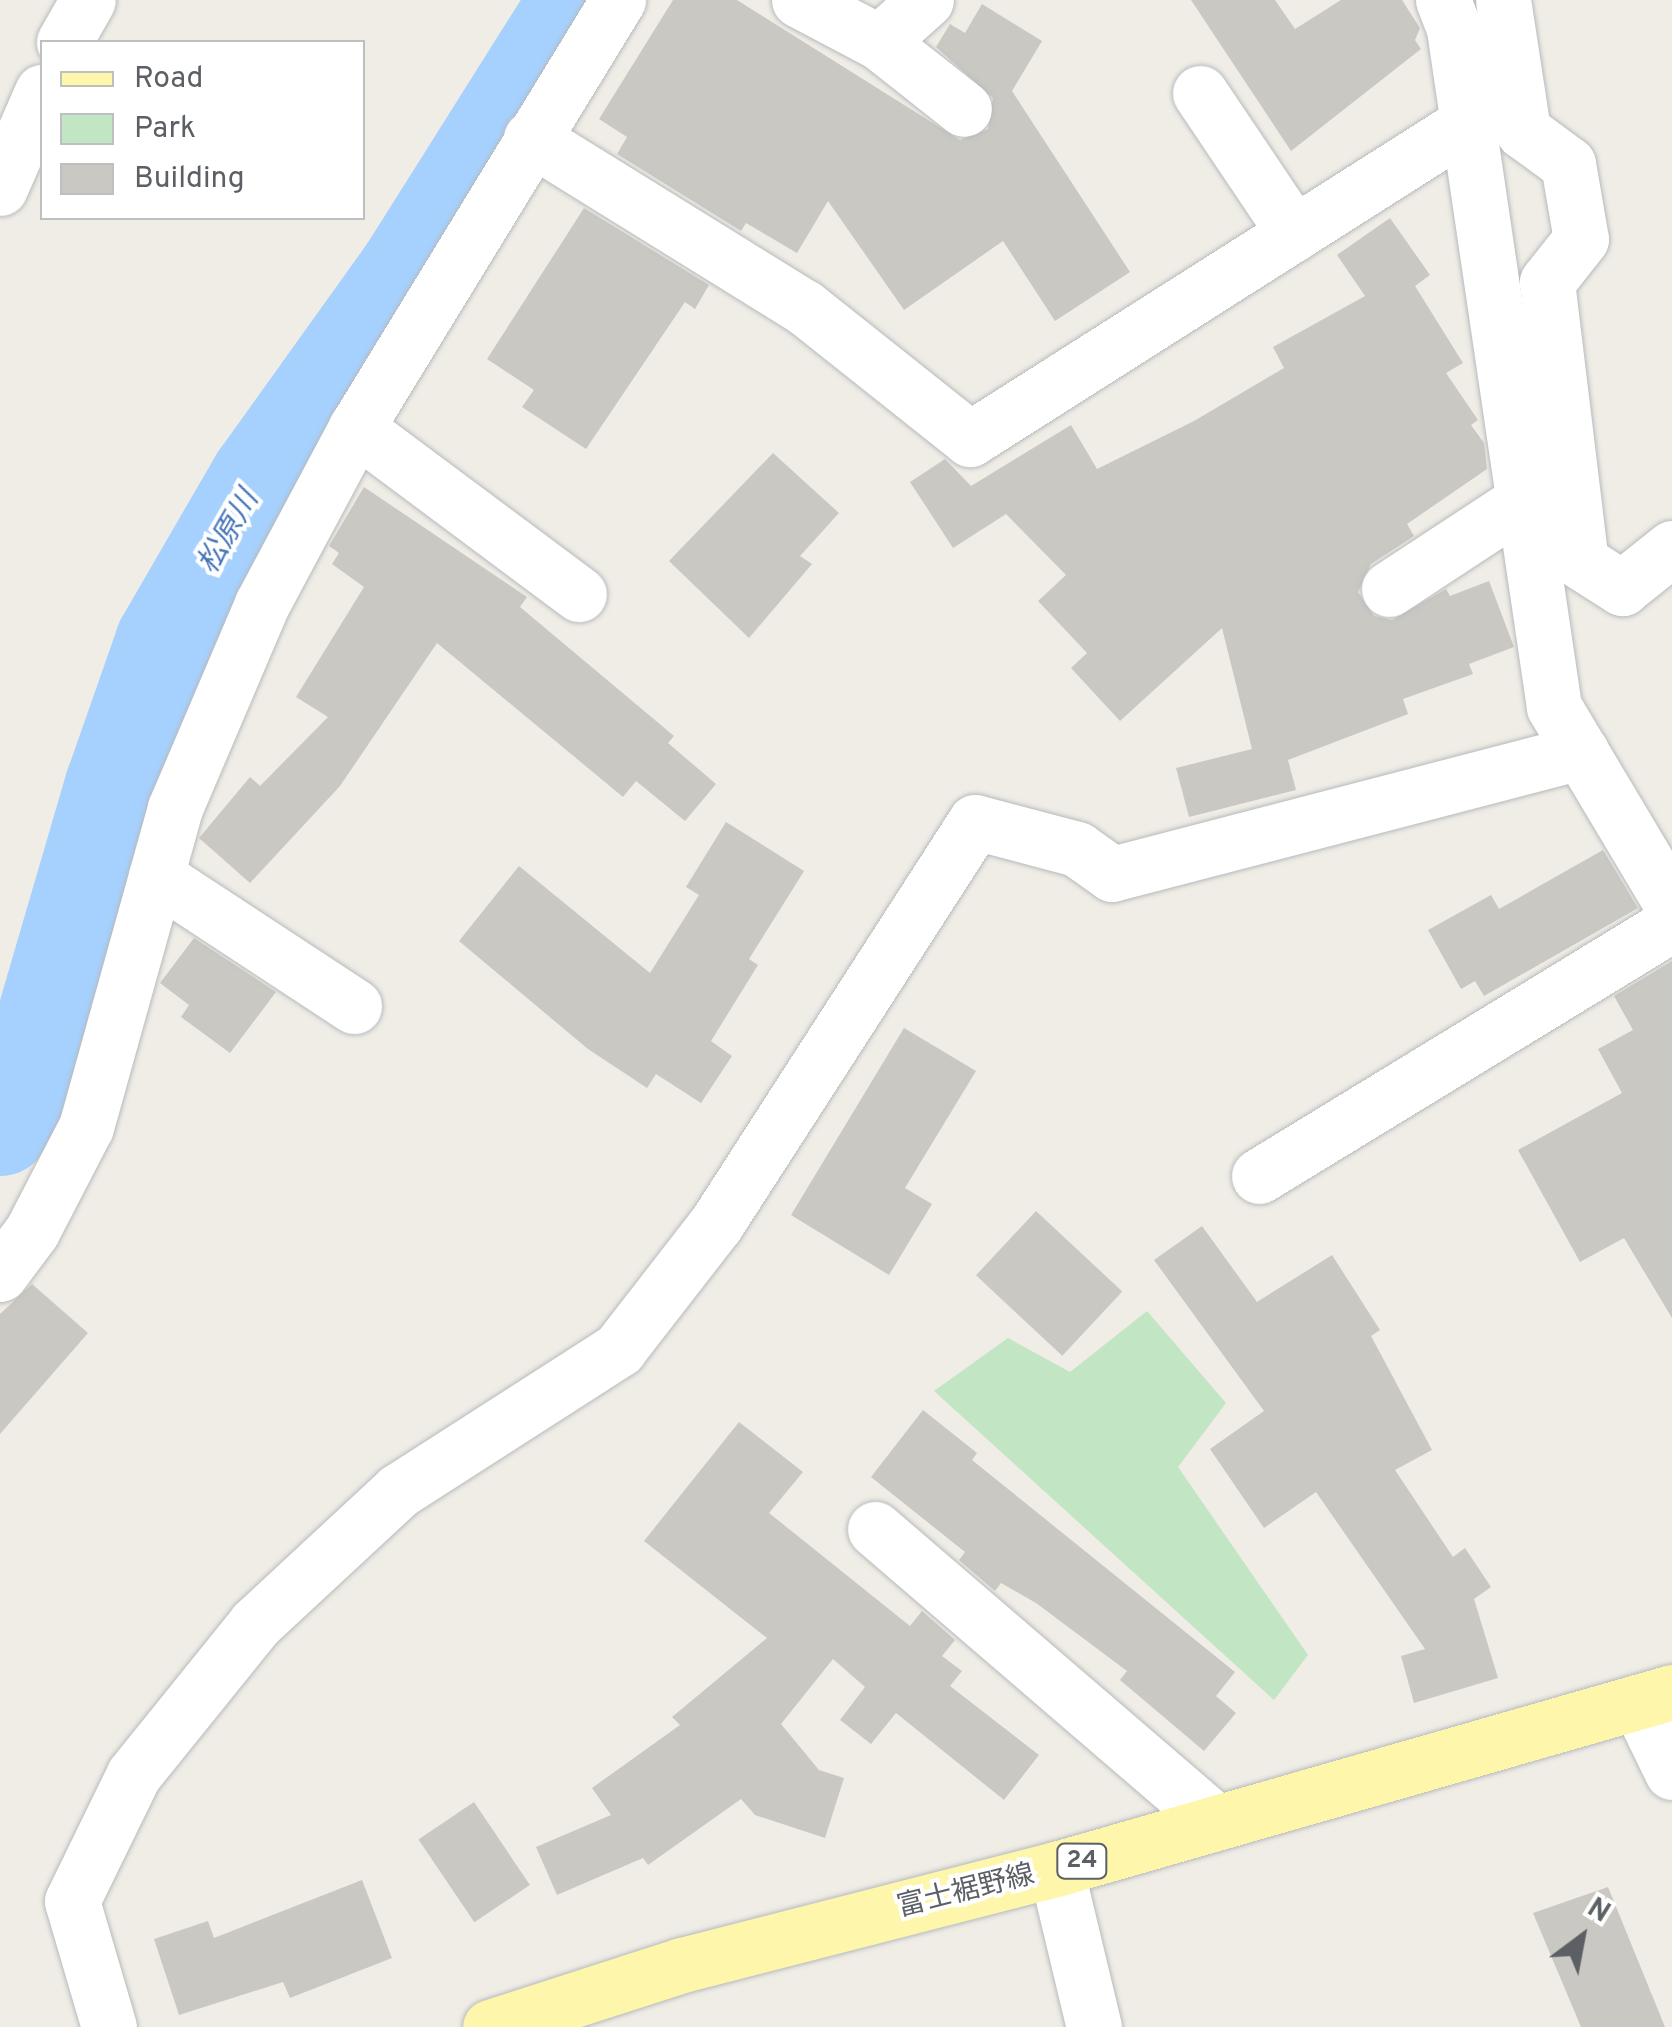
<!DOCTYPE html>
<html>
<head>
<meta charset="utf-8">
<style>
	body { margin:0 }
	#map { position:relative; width:1672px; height:2027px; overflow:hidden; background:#efede5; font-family:Overpass,"Noto Sans JP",sans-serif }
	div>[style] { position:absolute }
	.green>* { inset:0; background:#c2e6c4 }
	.river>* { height:102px; margin:-51px; padding:0 51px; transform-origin:51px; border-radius:51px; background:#a6d1fe }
	.building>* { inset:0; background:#cac8c2; transform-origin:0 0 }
	.roads { filter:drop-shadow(0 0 2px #b7babe) drop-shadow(0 0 2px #b7babe) }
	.minor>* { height:55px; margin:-27.5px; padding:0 27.5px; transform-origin:27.5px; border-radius:27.5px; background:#fff }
	.major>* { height:55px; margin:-27.5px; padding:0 27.5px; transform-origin:27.5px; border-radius:27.5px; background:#fef7ab }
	span { translate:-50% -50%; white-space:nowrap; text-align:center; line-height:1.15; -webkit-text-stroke:8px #fff; paint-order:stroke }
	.shield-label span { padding:2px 8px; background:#fff; border:2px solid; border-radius:8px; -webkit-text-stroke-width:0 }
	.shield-label { font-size:25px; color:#5c6065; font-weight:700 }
	.street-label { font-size:28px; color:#5c6065 }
	.water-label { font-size:30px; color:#4575b9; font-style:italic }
	.legend { position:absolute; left:40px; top:40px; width:325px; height:180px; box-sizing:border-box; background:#fff; border:2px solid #bebfc1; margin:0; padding:12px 18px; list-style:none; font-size:30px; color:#5c6065 }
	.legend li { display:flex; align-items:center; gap:20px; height:50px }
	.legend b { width:50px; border:2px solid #bebfc1 }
	.north { position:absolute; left:1532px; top:1887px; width:100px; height:100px; -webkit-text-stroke:8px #fff; paint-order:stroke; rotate:32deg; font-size:28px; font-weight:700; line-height:40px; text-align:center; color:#5c6065 }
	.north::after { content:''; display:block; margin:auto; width:35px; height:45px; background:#5c6065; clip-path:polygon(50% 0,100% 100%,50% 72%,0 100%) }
</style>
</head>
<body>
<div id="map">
	<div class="green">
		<div style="clip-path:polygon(1147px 1311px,1226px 1403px,1178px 1467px,1308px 1655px,1274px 1700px,934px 1391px,1008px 1338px,1070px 1372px)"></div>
	</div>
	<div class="river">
		<div style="left:0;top:1125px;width:58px;rotate:-57.7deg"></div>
		<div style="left:31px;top:1076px;width:302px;rotate:-73.7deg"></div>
		<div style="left:116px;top:786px;width:151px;rotate:-70.7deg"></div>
		<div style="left:166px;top:643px;width:187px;rotate:-59.9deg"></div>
		<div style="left:260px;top:481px;width:259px;rotate:-54.4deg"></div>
		<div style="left:411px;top:270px;width:319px;rotate:-57.8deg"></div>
	</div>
	<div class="building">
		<div style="clip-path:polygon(673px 0,737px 0,960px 140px,988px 129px,993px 98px,936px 47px,950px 24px,965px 33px,982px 4px,1042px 41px,1012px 91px,1130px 272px,1055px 321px,1003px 241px,904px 310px,828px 201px,797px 253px,746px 223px,741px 231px,617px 154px,627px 137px,599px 119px)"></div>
		<div style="clip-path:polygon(1191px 0,1275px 0,1295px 29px,1341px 0,1402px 0,1420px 28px,1415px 40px,1421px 49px,1291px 151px)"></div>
		<div style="clip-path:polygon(584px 208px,709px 285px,695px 309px,685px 302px,586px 449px,522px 407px,534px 390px,487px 359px)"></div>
		<div style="clip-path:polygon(1390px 218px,1430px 275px,1415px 286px,1463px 363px,1446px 373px,1478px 420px,1471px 425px,1484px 443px,1487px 469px,1407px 524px,1414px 536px,1371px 564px,1358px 592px,1374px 616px,1392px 620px,1446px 589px,1450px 596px,1489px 581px,1514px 647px,1469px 664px,1473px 674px,1403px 699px,1408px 714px,1288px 760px,1296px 790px,1189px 817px,1176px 768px,1252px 749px,1222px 628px,1120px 721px,1071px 668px,1087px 653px,1038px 601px,1066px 575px,1006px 514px,953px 548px,910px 482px,945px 459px,971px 486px,1071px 425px,1097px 469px,1194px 421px,1284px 368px,1273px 347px,1365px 296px,1337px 255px)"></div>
		<div style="clip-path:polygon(773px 453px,839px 513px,800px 556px,812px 564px,749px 638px,669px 561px)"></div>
		<div style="clip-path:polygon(364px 487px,527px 597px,520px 607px,674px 736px,668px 743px,716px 784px,685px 821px,636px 781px,623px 797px,437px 643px,340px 786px,250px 883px,199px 838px,250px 777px,260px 786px,328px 717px,296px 697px,364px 587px,332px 564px,339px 553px,329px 546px)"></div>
		<div style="clip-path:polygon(726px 822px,804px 871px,749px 959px,758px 965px,711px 1041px,732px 1056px,701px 1103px,656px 1074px,647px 1088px,588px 1049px,459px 941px,519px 866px,650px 973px,699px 895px,686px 887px)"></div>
		<div style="clip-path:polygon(1603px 850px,1638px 908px,1484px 996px,1475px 981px,1461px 989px,1428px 930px,1491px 895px,1499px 909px)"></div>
		<div style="clip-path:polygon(194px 938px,276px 992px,230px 1053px,181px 1017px,189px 1005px,160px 983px)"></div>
		<div style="clip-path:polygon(1672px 961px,1672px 1318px,1624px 1238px,1580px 1262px,1518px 1150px,1622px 1093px,1598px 1049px,1633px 1030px,1614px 996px)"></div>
		<div style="clip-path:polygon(904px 1028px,976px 1071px,905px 1188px,932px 1204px,889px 1275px,791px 1215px)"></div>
		<div style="left:1036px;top:1211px;width:118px;height:88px;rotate:43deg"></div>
		<div style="clip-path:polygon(1202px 1226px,1257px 1302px,1332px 1255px,1380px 1330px,1371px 1336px,1432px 1450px,1395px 1470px,1453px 1557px,1465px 1548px,1491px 1587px,1474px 1599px,1498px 1678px,1414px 1703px,1401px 1656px,1425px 1649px,1316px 1492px,1264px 1528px,1210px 1449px,1264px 1411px,1154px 1260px)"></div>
		<div style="clip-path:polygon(32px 1284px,88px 1333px,0 1434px,0 1314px)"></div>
		<div style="clip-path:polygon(923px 1410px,977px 1453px,972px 1460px,1235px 1672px,1216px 1696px,1236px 1713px,1204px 1751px,1120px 1680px,1127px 1671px,1036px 1603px,1001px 1583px,995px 1591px,959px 1560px,965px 1552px,871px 1477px)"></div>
		<div style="clip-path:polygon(739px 1422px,803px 1472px,769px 1513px,910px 1626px,922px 1611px,955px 1640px,942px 1656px,962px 1671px,950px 1686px,1039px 1755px,1004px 1800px,896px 1713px,871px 1744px,840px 1720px,865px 1687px,833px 1659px,781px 1724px,819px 1770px,844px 1778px,825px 1838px,755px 1815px,741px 1799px,648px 1865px,643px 1858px,557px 1895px,536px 1847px,611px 1815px,592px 1788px,680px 1725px,672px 1717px,767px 1638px,644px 1541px)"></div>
		<div style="left:474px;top:1802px;width:100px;height:67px;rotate:56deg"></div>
		<div style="clip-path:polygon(362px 1880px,392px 1958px,290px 1998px,283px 1982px,179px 2015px,154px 1939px,208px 1921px,214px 1938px)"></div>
		<div style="clip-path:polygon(1608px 1887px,1665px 2027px,1581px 2027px,1533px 1913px)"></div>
	</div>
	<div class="roads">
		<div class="minor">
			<div style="left:799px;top:0;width:90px;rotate:27.7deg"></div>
			<div style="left:879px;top:42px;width:63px;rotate:-41.8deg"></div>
			<div style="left:1443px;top:0;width:31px;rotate:69deg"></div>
			<div style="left:1454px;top:29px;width:685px;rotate:81.61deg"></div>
			<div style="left:1554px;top:707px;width:230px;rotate:59.2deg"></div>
			<div style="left:1503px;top:0;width:133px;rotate:81.3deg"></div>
			<div style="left:1523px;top:131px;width:56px;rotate:36.3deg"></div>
			<div style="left:1568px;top:164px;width:76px;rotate:80.2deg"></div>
			<div style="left:1581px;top:239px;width:55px;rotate:128.3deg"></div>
			<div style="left:1547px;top:282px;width:282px;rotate:83.1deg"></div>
			<div style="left:1581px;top:562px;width:49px;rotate:32.4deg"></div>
			<div style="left:1622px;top:588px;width:64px;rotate:-38.7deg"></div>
			<div style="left:64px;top:42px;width:48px;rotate:-60.3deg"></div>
			<div style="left:879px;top:42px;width:108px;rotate:38.2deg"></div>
			<div style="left:1200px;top:93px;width:169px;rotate:56.1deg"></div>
			<div style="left:531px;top:138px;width:321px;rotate:31.8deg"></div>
			<div style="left:804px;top:307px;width:212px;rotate:38.5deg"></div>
			<div style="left:970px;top:439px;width:588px;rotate:-32.42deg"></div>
			<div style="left:0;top:188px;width:105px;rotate:-66.4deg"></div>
			<div style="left:356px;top:428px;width:278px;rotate:36.7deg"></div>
			<div style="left:1389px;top:589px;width:160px;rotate:-33.3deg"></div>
			<div style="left:156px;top:876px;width:237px;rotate:33.3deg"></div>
			<div style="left:1259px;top:1176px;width:484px;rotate:-31.4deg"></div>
			<div style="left:0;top:1274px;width:54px;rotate:-53.3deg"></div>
			<div style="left:32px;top:1231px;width:117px;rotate:-62.6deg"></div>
			<div style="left:86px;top:1127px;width:331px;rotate:-74.4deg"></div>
			<div style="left:175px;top:808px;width:222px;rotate:-66.9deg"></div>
			<div style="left:262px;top:604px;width:200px;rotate:-61.9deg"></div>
			<div style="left:356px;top:428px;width:502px;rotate:-58.53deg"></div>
			<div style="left:875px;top:1529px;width:447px;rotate:40.7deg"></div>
			<div style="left:1638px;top:1702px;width:78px;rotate:64.1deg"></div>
			<div style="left:1056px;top:1869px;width:163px;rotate:76.5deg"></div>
			<div style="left:109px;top:2027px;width:131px;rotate:-106.4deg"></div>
			<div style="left:72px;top:1901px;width:141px;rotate:-64deg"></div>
			<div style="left:134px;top:1774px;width:193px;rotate:-51.1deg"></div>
			<div style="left:255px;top:1624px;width:195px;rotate:-42.9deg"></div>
			<div style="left:398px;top:1491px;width:263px;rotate:-32.7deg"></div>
			<div style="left:619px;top:1349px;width:158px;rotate:-52.2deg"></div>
			<div style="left:716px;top:1224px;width:478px;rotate:-57.2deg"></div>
			<div style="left:975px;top:822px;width:106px;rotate:14.8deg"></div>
			<div style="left:1077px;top:849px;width:43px;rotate:35.5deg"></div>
			<div style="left:1112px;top:874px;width:485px;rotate:-14.6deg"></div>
		</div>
		<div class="major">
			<div style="left:490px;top:2027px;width:202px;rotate:-17.9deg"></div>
			<div style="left:682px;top:1965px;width:386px;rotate:-14.4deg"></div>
			<div style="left:1056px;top:1869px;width:641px;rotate:-16.03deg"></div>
		</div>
	</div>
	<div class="shield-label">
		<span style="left:1082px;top:1861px">24</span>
	</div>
	<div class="street-label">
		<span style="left:966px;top:1892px;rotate:-14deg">富士裾野線</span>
	</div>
	<div class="water-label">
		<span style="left:230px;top:533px;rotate:-60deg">松原川</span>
	</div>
	<ul class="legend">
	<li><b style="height:12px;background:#fef7ab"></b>Road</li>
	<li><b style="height:28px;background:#c2e6c4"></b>Park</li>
	<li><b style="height:28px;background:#cac8c2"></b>Building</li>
	</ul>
	<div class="north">N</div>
</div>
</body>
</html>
